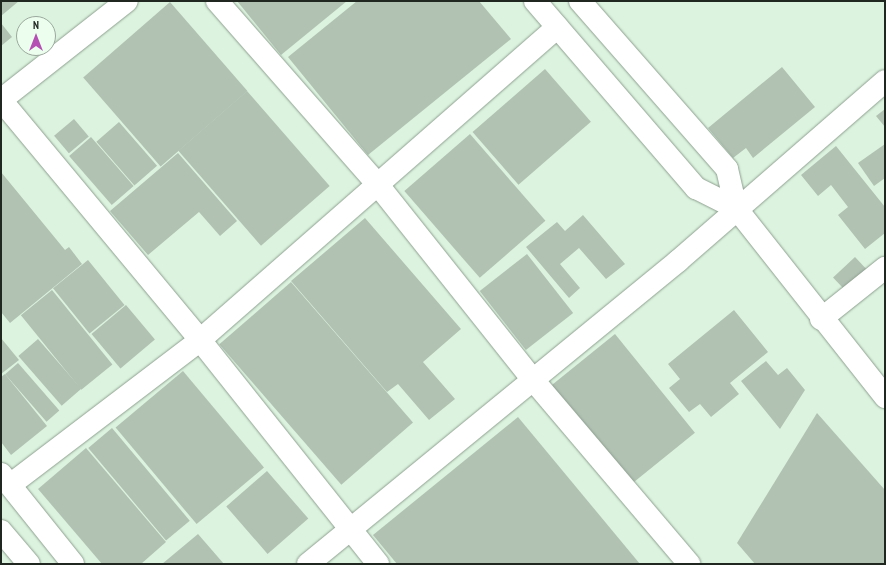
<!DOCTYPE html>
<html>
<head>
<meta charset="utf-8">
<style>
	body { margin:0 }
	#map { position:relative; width:886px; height:565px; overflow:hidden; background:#ecfeee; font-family:"PT Sans Narrow",sans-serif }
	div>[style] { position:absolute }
	.built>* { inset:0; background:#dcf4df }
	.building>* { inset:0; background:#b1c2b3; transform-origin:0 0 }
	.roads { filter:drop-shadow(0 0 1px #8e9f90) drop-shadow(0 0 1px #8e9f90) }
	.minor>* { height:22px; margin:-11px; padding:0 11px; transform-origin:11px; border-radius:11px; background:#fff }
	span { translate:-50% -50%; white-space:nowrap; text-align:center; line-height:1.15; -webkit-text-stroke:3px #ecfeee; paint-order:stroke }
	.frame { position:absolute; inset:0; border:2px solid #202721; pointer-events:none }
	.north { position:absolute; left:16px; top:16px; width:40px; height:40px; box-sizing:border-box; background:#ecfeee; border:1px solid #9aa89c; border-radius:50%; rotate:0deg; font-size:11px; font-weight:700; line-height:16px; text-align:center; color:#202721 }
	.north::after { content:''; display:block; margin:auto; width:14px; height:18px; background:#b64fb3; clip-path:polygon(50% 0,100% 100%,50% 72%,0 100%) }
</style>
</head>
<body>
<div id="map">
	<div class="built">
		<div style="clip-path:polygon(evenodd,1px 1px,885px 1px,885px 564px,1px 564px,1px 1px,24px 24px,48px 24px,48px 48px,24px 48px,24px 24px)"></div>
	</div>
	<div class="building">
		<div style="clip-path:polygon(1px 1px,19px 1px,1px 16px)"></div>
		<div style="clip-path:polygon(237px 1px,347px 1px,281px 55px)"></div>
		<div style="clip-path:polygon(357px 1px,479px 1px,511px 39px,368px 155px,288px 57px)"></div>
		<div style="left:170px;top:2px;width:118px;height:115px;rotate:49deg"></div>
		<div style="clip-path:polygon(1px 23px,12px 37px,1px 46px)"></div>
		<div style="clip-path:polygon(782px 67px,815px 107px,753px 158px,746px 148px,733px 158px,708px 128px)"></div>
		<div style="left:545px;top:69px;width:70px;height:96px;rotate:49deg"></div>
		<div style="left:247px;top:91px;width:126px;height:91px;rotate:49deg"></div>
		<div style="clip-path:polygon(885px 109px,885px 127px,876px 116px)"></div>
		<div style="left:74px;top:119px;width:23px;height:26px;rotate:50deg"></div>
		<div style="left:119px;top:122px;width:58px;height:30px;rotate:49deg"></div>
		<div style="left:470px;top:134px;width:115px;height:87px;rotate:49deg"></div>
		<div style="left:91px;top:137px;width:65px;height:29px;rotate:49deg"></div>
		<div style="clip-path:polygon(885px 144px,885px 178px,874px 186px,858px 163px)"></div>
		<div style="clip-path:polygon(836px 146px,885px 207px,885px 233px,865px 249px,838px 215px,848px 207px,831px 185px,818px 196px,801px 175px)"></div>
		<div style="clip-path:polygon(178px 153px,237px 221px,220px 236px,199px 212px,148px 255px,110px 211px)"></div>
		<div style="clip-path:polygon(1px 172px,65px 250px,69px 247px,82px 264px,10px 323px,1px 312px)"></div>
		<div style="clip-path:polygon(583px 215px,625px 264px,606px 279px,579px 248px,560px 264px,580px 288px,569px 298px,526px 247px,557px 222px,565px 231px)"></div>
		<div style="clip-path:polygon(365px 218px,461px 329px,423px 362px,455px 399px,429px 420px,398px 384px,387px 392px,291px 281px)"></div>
		<div style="left:527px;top:254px;width:75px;height:60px;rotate:52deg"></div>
		<div style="left:855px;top:257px;width:21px;height:30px;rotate:47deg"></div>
		<div style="left:88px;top:260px;width:58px;height:45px;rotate:51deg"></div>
		<div style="left:291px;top:282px;width:186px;height:95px;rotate:49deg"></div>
		<div style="left:52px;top:290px;width:96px;height:40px;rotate:51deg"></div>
		<div style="left:126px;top:305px;width:45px;height:45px;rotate:50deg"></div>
		<div style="clip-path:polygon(734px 310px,768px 352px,730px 383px,739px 394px,711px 417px,700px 404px,689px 412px,669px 388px,680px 379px,668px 364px)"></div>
		<div style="left:615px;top:334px;width:127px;height:82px;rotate:51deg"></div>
		<div style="clip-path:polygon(1px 338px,19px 360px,1px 374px)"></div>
		<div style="left:38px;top:339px;width:66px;height:26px;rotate:49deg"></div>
		<div style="clip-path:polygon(766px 361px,778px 375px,787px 368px,805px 390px,780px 429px,741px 381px)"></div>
		<div style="left:18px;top:363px;width:63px;height:17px;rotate:49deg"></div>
		<div style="left:183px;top:371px;width:126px;height:88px;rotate:50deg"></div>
		<div style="clip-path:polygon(5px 374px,47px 426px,11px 455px,1px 442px,1px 377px)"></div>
		<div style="clip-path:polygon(817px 413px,885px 490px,885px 564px,755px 564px,737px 543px)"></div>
		<div style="clip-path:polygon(518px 417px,640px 564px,397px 564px,373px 535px)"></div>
		<div style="left:112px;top:428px;width:121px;height:31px;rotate:50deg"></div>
		<div style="clip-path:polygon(86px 448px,166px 542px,141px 564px,102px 564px,38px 489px)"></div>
		<div style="left:267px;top:471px;width:63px;height:54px;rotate:49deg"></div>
		<div style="clip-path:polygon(198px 534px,224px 564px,162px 564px)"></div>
	</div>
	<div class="roads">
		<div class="minor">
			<div style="left:217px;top:1px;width:244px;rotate:48.8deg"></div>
			<div style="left:378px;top:185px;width:251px;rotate:51.5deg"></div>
			<div style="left:534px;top:381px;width:240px;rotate:49.7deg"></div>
			<div style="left:535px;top:1px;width:247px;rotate:49.3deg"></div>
			<div style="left:696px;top:188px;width:45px;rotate:26.6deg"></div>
			<div style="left:580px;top:1px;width:223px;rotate:48.8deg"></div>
			<div style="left:727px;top:169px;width:40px;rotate:77deg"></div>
			<div style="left:736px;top:208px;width:241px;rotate:51.7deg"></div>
			<div style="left:1px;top:100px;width:312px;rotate:50.3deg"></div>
			<div style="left:200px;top:340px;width:286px;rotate:51.5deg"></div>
			<div style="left:1px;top:100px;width:160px;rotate:-38.2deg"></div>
			<div style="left:821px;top:319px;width:82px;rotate:-38.6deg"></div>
			<div style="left:1px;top:474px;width:115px;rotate:51.3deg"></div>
			<div style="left:10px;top:485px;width:239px;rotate:-37.3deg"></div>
			<div style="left:200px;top:340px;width:475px;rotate:-41.2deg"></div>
			<div style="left:1px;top:531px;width:43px;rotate:49.7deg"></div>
			<div style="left:308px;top:564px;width:478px;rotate:-39.3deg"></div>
			<div style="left:678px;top:261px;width:274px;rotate:-41deg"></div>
		</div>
	</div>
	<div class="frame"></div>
	<div class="north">N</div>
</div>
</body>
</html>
